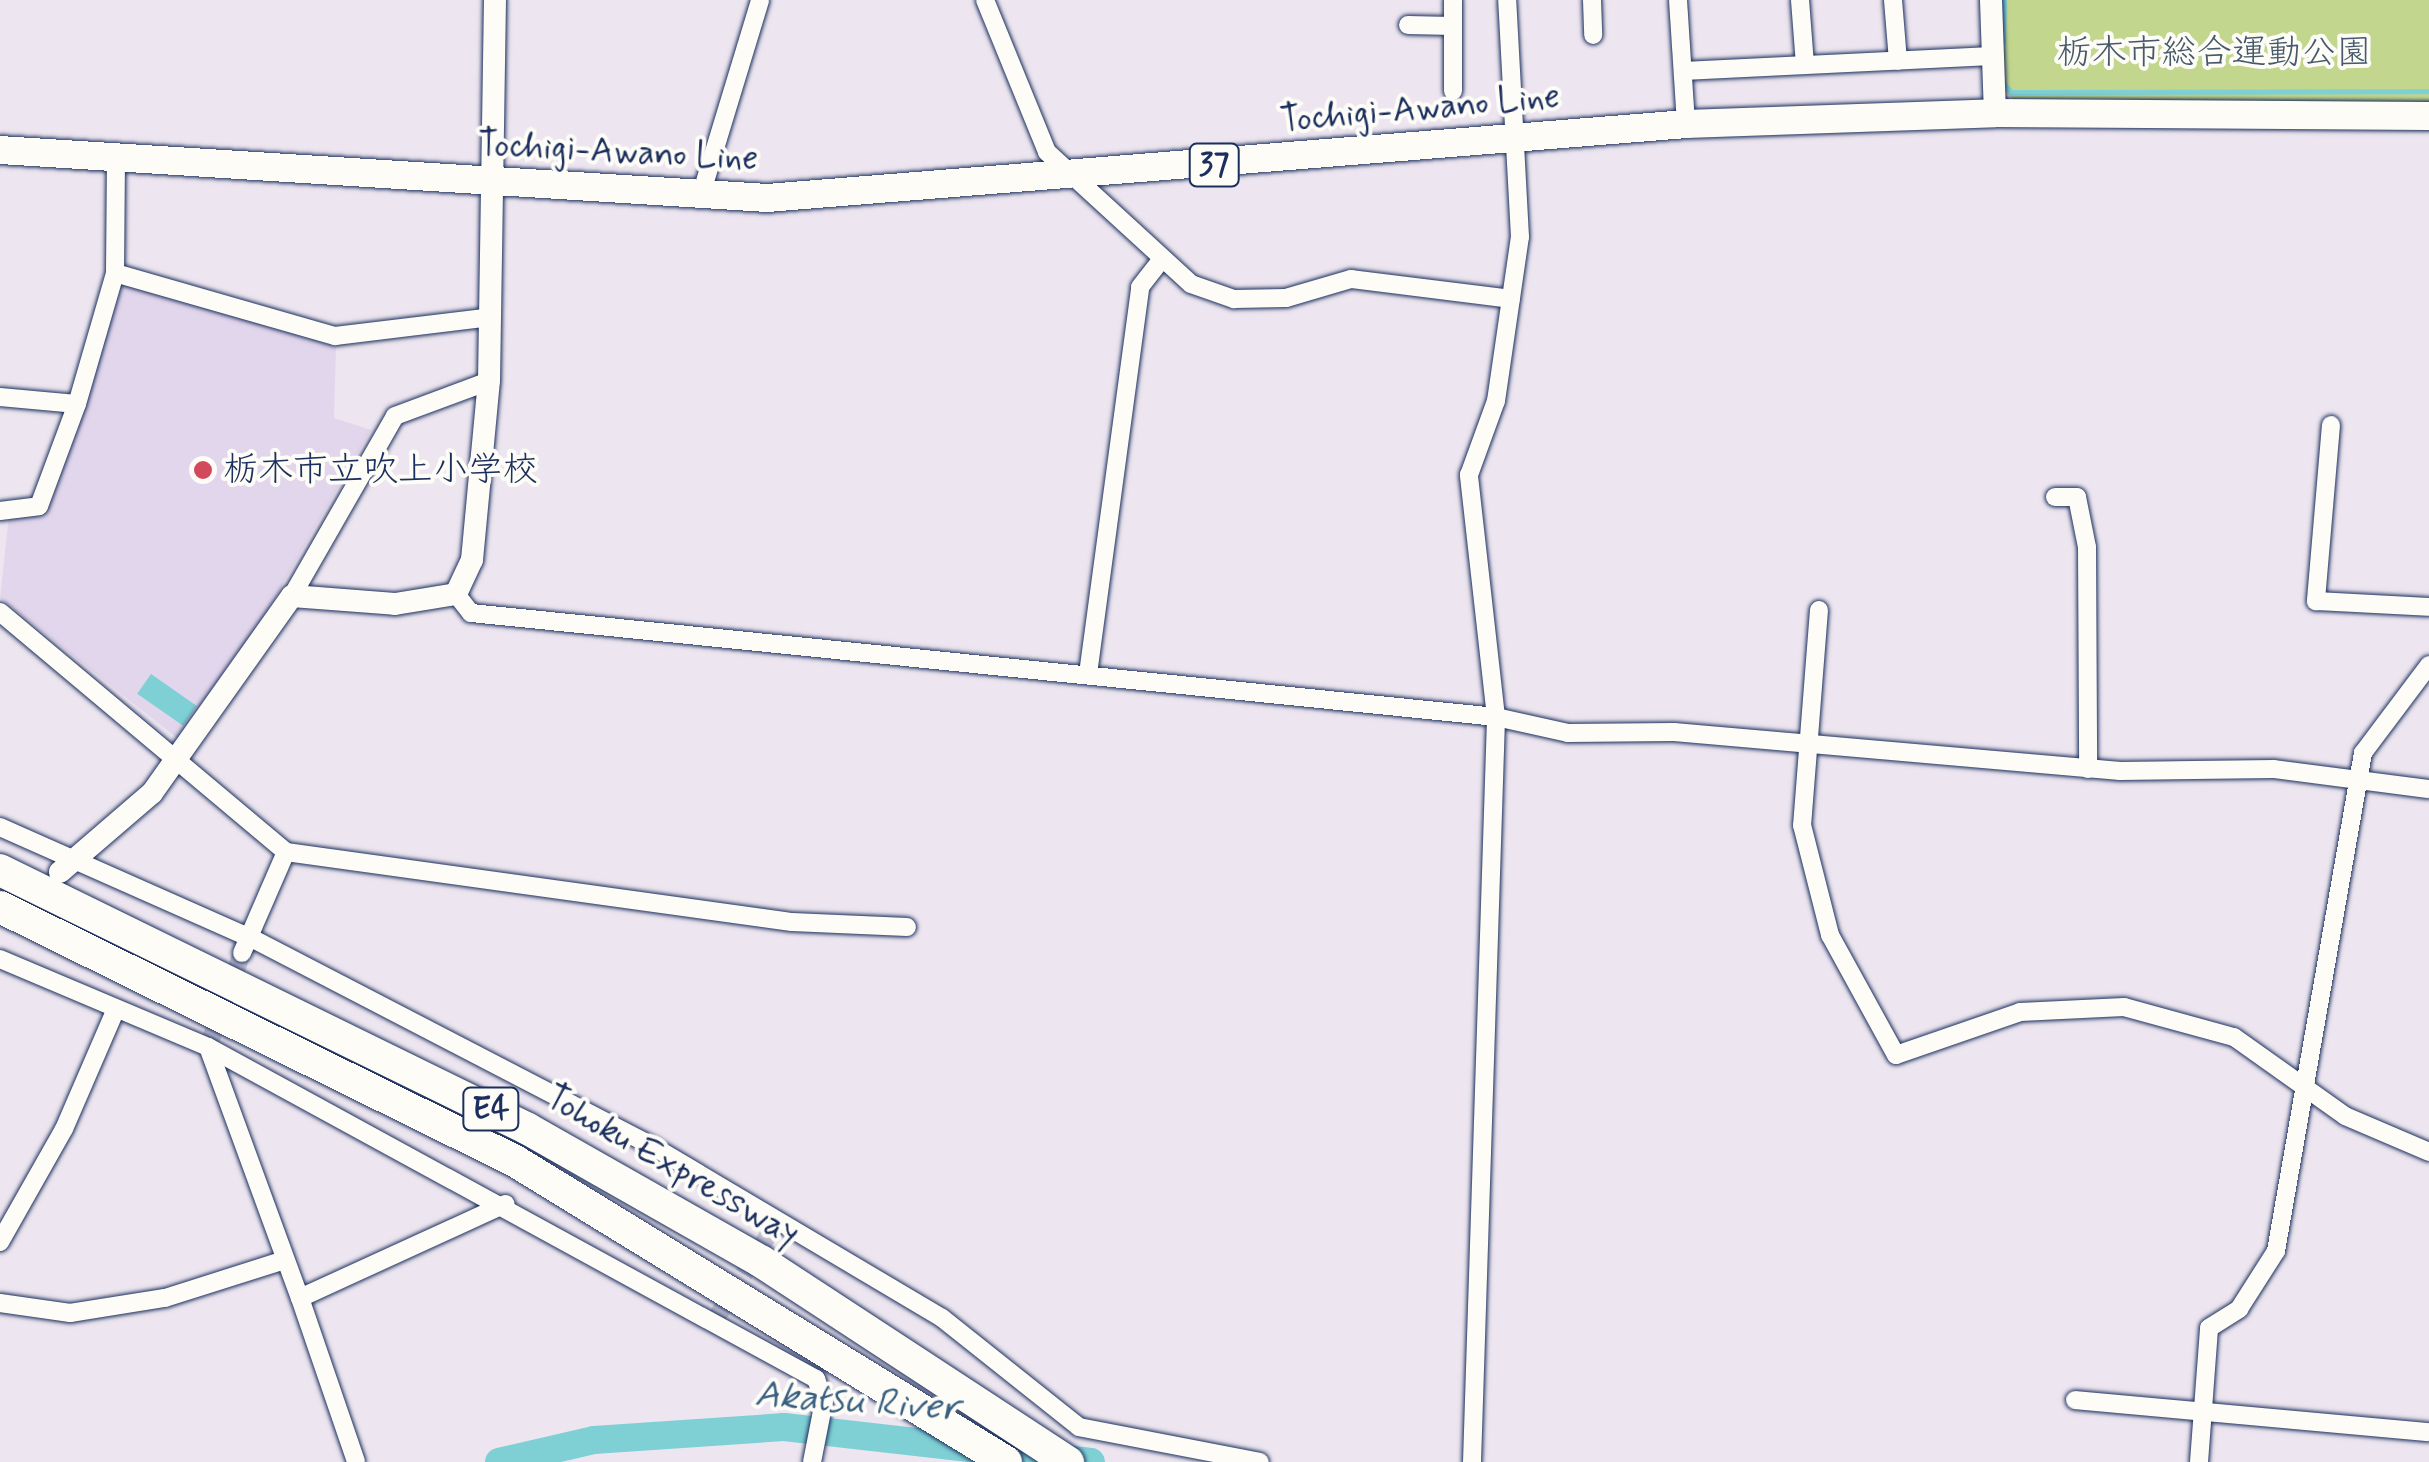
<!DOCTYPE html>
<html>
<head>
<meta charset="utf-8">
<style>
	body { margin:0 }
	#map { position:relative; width:2429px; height:1462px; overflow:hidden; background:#ede6f0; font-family:Mynerve,"Klee One",sans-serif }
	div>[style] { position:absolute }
	.built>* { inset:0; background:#e2d6ec }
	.green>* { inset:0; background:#c2d78d }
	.water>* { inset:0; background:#7ed0d4; transform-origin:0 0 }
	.stream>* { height:5px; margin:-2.5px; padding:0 2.5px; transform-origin:2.5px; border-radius:2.5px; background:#7ed0d4 }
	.river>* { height:28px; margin:-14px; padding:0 14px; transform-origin:14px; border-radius:14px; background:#7ed0d4 }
	.minor-tunnel>* { height:18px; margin-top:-9px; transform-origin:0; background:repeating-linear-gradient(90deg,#c3c1d3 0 18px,transparent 0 27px) }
	.roads { filter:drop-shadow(0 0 2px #1b2f5e) drop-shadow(0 0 2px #1b2f5e) }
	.minor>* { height:18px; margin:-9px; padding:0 9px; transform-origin:9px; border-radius:9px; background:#fdfcf7 }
	.tertiary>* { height:22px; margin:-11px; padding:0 11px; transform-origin:11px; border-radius:11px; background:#fdfcf7 }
	.primary>* { height:28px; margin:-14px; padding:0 14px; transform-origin:14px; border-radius:14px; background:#fdfcf7 }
	.motorway>* { height:32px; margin:-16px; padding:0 16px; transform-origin:16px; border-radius:16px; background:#fdfcf7 }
	.dots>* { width:28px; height:28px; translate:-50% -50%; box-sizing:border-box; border:5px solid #fdfcf7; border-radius:50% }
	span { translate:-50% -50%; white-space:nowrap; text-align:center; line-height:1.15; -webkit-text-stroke:8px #fdfcf7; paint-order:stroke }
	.shield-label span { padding:2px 8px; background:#fdfcf7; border:2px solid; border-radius:8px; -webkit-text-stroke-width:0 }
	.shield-label { font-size:32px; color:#1b2f5e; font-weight:700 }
	.park-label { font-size:35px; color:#45596a }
	.street-label { font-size:35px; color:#1b2f5e }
	.poi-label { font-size:35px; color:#1b2f5e }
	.left { translate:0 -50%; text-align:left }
	.water-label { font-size:38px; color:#395f81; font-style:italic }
</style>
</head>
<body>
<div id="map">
	<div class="built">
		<div style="clip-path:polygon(120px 277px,336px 347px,334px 418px,371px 430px,238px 662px,181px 741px,0 598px,9px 515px,44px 509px)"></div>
	</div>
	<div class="green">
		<div style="clip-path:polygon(1999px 0,2429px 0,2429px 105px,2019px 104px,2004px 91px)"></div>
	</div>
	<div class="water">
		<div style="left:151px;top:674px;width:56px;height:24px;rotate:35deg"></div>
	</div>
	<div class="stream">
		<div style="left:2003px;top:42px;width:42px;rotate:-88.6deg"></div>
		<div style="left:2003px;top:83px;width:12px;rotate:48deg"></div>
		<div style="left:2011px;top:92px;width:418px;rotate:-0.1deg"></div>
	</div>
	<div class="river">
		<div style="left:499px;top:1462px;width:98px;rotate:-13deg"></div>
		<div style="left:594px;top:1440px;width:190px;rotate:-3.9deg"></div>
		<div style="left:784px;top:1427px;width:309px;rotate:6.5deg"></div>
	</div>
	<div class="minor-tunnel">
		<div style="left:208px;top:1047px;width:100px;rotate:-70.1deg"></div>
		<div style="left:715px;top:1320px;width:117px;rotate:-57.9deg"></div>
	</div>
	<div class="roads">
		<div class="minor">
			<div style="left:985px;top:0;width:164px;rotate:67.8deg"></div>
			<div style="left:1047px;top:152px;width:195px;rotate:42.5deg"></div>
			<div style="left:1191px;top:284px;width:46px;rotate:19.2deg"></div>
			<div style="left:1234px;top:299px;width:52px;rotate:-1.1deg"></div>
			<div style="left:1286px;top:298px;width:68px;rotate:-16.3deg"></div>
			<div style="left:1351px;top:279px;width:161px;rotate:7.1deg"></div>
			<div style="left:1453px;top:0;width:91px;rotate:90deg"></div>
			<div style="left:1592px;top:0;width:35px;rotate:88deg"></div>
			<div style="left:1678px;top:0;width:124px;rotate:86.3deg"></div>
			<div style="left:1800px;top:0;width:65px;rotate:85.6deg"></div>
			<div style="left:1893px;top:0;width:61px;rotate:85.3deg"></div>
			<div style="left:1408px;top:25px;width:45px;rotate:1.3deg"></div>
			<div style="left:1683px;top:71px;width:309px;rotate:-2.8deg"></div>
			<div style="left:700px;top:198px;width:207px;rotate:-73.1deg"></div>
			<div style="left:115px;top:273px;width:229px;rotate:16deg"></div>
			<div style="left:335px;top:336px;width:157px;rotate:-6.9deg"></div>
			<div style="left:0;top:397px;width:77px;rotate:5.2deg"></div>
			<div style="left:2331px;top:425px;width:177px;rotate:94.9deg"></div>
			<div style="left:2316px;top:601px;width:113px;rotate:3deg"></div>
			<div style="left:2055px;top:497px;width:22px"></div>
			<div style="left:2077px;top:497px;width:51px;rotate:78.7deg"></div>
			<div style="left:2087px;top:547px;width:222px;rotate:89.7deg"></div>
			<div style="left:0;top:511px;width:39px;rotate:-7deg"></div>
			<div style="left:39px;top:506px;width:109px;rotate:-69.6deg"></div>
			<div style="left:77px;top:404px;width:136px;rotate:-73.8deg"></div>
			<div style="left:115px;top:273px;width:119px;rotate:-89.5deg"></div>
			<div style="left:456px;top:594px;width:24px;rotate:52deg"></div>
			<div style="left:471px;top:613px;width:1030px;rotate:5.79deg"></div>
			<div style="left:1496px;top:717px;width:74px;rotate:12.5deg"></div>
			<div style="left:1568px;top:733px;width:106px;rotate:-0.5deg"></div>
			<div style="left:1674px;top:732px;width:448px;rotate:5deg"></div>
			<div style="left:2120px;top:771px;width:154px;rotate:-0.7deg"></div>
			<div style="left:2274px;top:769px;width:156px;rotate:7.4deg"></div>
			<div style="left:292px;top:596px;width:207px;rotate:-60.2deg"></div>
			<div style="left:395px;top:416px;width:100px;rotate:-20.4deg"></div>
			<div style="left:1819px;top:610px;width:216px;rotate:94.5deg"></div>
			<div style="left:1802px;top:825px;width:114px;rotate:75.7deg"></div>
			<div style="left:1830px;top:935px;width:137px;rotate:61.2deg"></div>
			<div style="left:1896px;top:1055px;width:131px;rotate:-19.1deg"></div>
			<div style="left:2020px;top:1012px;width:104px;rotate:-2.8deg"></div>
			<div style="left:2124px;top:1007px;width:114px;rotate:15.3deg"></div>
			<div style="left:2234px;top:1037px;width:136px;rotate:35.4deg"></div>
			<div style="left:2345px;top:1116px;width:91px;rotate:23.2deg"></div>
			<div style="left:0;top:612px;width:373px;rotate:40deg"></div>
			<div style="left:1088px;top:674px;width:390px;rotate:-82.3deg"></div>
			<div style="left:1140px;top:287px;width:34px;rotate:-52deg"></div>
			<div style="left:0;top:827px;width:277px;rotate:23.9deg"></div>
			<div style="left:253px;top:939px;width:452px;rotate:27.4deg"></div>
			<div style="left:654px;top:1147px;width:335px;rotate:30.7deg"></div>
			<div style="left:942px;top:1318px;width:175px;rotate:38.5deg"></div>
			<div style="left:1079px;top:1427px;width:184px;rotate:10.9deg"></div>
			<div style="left:242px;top:953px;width:110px;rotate:-66.5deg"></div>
			<div style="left:286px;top:852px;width:511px;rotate:7.88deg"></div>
			<div style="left:792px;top:922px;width:115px;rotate:2.5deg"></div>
			<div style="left:0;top:959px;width:226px;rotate:22.9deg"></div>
			<div style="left:208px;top:1047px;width:693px;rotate:28.64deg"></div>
			<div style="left:816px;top:1379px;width:23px;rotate:70deg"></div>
			<div style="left:824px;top:1401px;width:62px;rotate:101.1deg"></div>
			<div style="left:208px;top:1047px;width:267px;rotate:69.9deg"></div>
			<div style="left:300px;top:1298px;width:226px;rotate:-24.6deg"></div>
			<div style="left:0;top:1242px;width:130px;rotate:-60.5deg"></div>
			<div style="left:64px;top:1129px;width:129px;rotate:-66.6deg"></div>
			<div style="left:300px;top:1298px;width:173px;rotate:71.1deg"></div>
			<div style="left:0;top:1303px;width:71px;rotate:8.1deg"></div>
			<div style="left:70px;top:1313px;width:96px;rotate:-9deg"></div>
			<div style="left:165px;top:1298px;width:126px;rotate:-17.6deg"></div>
			<div style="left:2075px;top:1400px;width:355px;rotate:5.2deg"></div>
			<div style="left:1472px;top:1462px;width:745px;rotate:-88.15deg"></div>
			<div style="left:1496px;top:717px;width:244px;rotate:-96.4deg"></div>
			<div style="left:1469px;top:475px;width:79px;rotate:-70deg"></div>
			<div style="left:1496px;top:401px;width:166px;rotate:-81.7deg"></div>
			<div style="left:1520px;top:237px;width:237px;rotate:-93.1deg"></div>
			<div style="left:2199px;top:1462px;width:134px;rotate:-85.7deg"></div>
			<div style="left:2209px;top:1328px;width:36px;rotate:-32deg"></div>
			<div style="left:2239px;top:1309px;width:69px;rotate:-57.5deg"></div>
			<div style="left:2276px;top:1251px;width:506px;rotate:-80.09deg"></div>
			<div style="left:2363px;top:753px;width:110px;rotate:-53.1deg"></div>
		</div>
		<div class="tertiary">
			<div style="left:1991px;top:0;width:113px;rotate:88deg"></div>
			<div style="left:60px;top:872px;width:121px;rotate:-40.7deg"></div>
			<div style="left:152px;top:793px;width:242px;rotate:-54.6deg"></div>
			<div style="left:292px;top:596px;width:103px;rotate:4.4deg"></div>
			<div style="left:395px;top:604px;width:62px;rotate:-9.3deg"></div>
			<div style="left:456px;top:594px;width:38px;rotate:-65deg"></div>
			<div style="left:472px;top:560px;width:180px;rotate:-84.6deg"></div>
			<div style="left:489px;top:381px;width:381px;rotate:-89.1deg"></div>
		</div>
		<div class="primary">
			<div style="left:0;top:150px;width:769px;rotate:3.58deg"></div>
			<div style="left:767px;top:198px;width:922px;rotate:-4.6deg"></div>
			<div style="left:1686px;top:124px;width:309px;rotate:-2deg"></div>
			<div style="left:1995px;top:113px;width:434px;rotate:0.4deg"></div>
		</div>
		<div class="motorway">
			<div style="left:0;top:870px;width:588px;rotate:26.13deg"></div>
			<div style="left:528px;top:1129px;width:269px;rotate:29.6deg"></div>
			<div style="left:762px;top:1262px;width:366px;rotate:33.2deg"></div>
			<div style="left:0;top:907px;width:574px;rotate:26.25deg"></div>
			<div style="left:515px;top:1161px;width:576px;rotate:31.51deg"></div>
		</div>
	</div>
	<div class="dots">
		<div style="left:203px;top:470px;background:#d1495b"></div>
	</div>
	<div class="shield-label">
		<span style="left:1214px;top:165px">37</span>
		<span style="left:491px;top:1109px">E4</span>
	</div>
	<div class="park-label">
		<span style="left:2214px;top:53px">栃木市総合運動公園</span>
	</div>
	<div class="street-label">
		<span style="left:1420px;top:109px;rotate:-5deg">Tochigi-Awano Line</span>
		<span style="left:618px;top:152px;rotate:3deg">Tochigi-Awano Line</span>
		<span style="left:672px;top:1166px;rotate:30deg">Tohoku Expressway</span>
	</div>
	<div class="poi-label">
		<span class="left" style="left:223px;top:470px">栃木市立吹上小学校</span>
	</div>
	<div class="water-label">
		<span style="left:857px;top:1402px;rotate:4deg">Akatsu River</span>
	</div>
</div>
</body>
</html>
